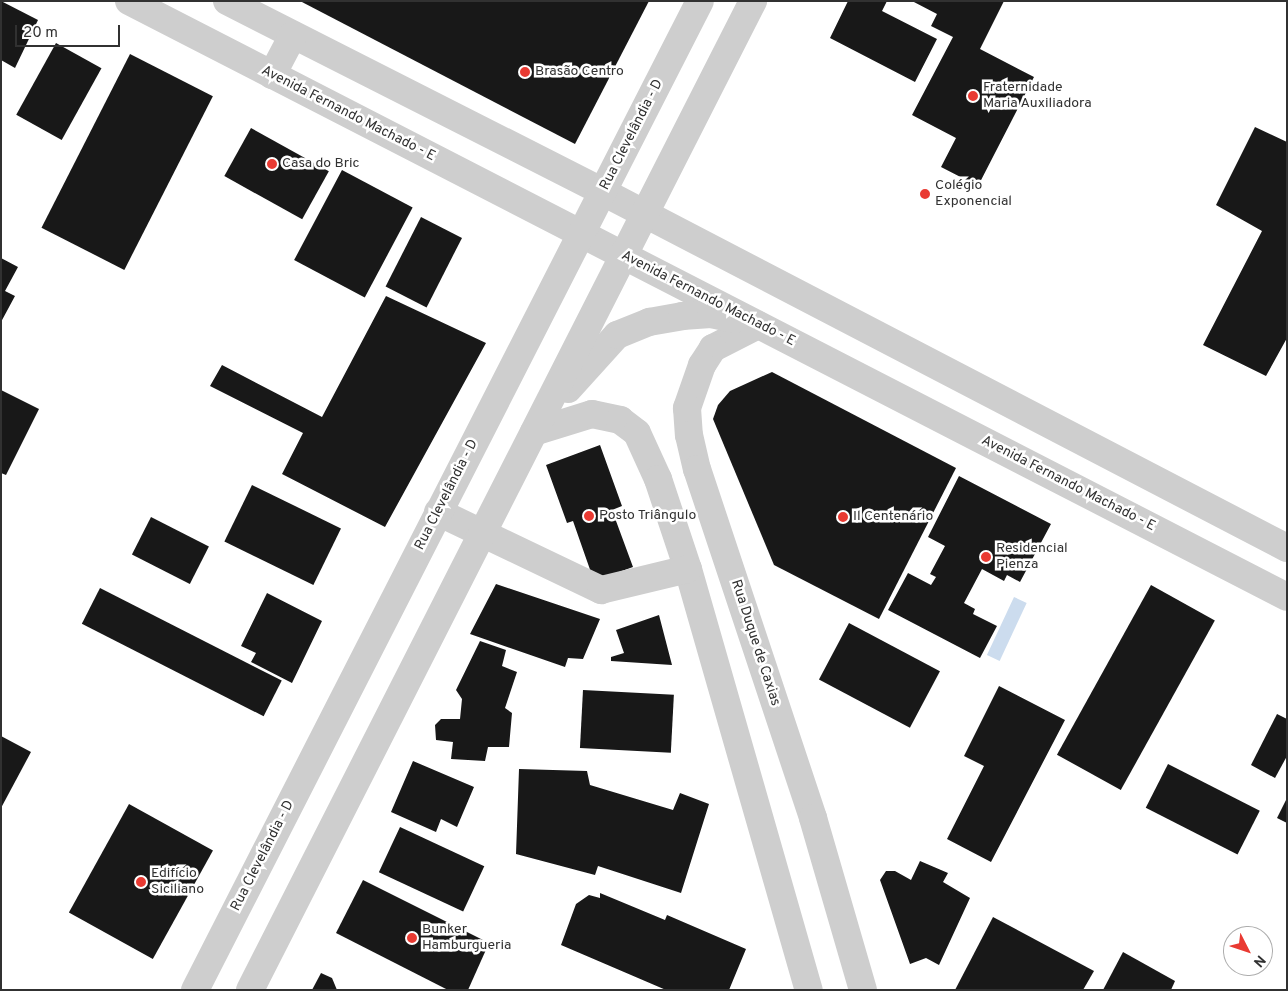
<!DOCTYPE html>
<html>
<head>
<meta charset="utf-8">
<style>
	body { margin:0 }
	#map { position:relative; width:1288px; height:991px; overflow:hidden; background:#fff; font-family:Overpass,sans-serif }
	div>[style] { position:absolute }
	.water>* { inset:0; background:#ccdcee; transform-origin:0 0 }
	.building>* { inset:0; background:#181818; transform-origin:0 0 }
	.minor>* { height:28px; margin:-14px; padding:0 14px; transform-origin:14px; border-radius:14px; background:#cecece }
	.dots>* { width:14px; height:14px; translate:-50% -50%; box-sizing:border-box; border:2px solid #fff; border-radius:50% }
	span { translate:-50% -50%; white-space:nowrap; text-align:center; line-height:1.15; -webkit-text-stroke:5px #fff; paint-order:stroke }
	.poi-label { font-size:14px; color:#313131 }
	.left { translate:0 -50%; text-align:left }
	.street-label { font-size:14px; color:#313131 }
	.frame { position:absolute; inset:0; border:2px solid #313131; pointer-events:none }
	.north { position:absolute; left:1223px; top:926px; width:50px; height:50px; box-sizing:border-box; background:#fff; border:1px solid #adadad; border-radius:50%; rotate:131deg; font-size:14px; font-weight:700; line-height:20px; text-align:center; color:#313131 }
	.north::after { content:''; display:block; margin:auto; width:18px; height:22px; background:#e93a32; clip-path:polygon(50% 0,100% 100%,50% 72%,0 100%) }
	.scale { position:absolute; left:15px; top:25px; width:105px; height:22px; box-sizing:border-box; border:2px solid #313131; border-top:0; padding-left:6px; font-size:15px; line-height:18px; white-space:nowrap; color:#313131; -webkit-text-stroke:4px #fff; paint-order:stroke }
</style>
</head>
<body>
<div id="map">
	<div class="water">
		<div style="left:1014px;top:597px;width:14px;height:64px;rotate:25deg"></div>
	</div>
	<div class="building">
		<div style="clip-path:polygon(1px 1px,38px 20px,15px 68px,1px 60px)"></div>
		<div style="clip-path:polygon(300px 1px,649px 1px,575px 144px)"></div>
		<div style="clip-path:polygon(848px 1px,887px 1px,882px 11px,937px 39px,915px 82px,830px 38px)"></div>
		<div style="clip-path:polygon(912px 1px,1004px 1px,980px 49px,1034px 77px,978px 186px,941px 167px,956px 138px,912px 115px,953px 37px,931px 26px,937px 14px)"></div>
		<div style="left:56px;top:43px;width:52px;height:82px;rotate:29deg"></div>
		<div style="left:130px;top:54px;width:93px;height:195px;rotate:27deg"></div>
		<div style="clip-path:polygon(1255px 127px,1287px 142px,1287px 338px,1266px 376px,1203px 345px,1262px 231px,1216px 205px)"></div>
		<div style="left:251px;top:128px;width:89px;height:55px;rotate:29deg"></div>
		<div style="left:342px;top:170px;width:80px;height:102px;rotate:28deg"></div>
		<div style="left:421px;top:217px;width:46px;height:78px;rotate:27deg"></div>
		<div style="clip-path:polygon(1px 258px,18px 267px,5px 291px,15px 296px,1px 322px)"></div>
		<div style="clip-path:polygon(386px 296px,486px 343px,385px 527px,282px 474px,303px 433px,210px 386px,222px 365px,322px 417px)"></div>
		<div style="clip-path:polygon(772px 372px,956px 468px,879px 619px,774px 565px,713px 419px,718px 405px,730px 391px)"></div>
		<div style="clip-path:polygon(1px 390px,39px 409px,6px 475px,1px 473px)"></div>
		<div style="clip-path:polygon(600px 445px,622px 506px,612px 510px,633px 567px,594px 581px,573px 521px,567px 523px,546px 465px)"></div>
		<div style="clip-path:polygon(959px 476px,1051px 524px,1020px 582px,1007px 575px,1004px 581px,982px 569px,964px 603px,975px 609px,973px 614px,997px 626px,980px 658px,888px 610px,908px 573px,931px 585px,936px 577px,930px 574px,945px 546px,928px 537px)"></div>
		<div style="left:252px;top:485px;width:99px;height:63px;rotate:26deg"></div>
		<div style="left:151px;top:517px;width:65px;height:42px;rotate:27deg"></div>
		<div style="clip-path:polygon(496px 584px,600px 619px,583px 659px,568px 658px,565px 667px,470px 634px)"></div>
		<div style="left:1151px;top:585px;width:73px;height:194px;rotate:29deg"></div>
		<div style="left:100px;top:588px;width:204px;height:40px;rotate:27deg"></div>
		<div style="clip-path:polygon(267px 593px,322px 621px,292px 683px,251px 662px,256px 653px,241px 646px)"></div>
		<div style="clip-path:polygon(659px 615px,672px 665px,611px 661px,611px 657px,624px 653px,616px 630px)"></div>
		<div style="left:849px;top:623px;width:103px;height:64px;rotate:28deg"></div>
		<div style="clip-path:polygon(480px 641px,506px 650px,502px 666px,517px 672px,505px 708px,512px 713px,509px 747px,488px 747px,485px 761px,451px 759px,453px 742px,436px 740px,435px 725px,441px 719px,460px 719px,462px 699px,456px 690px)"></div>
		<div style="clip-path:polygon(999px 686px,1065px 720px,991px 862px,947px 839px,984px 766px,964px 756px)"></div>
		<div style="left:583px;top:690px;width:91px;height:58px;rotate:3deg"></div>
		<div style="clip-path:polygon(1277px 714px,1287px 719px,1287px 756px,1275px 778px,1251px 765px)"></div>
		<div style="clip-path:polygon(1px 736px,31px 752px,1px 808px)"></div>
		<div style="clip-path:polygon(413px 761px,474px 787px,457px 827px,441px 819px,436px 832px,391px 812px)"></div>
		<div style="left:1168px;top:764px;width:103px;height:49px;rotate:27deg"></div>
		<div style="clip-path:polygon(519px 769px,587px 771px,590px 785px,673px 810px,680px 793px,709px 804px,681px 893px,598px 866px,595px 875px,516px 854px)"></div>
		<div style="clip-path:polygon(1287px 798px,1287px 823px,1277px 818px)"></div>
		<div style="left:129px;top:804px;width:96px;height:124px;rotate:29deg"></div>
		<div style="left:400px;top:827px;width:93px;height:50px;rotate:25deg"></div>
		<div style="clip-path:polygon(920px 861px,948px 873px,943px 882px,970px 898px,939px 965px,926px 958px,910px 964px,880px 880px,886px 871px,895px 871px,911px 880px)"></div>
		<div style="clip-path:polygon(363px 880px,489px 943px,468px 990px,448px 990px,336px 933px)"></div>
		<div style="clip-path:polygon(600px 893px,665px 920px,667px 915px,746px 949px,729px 990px,666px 990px,561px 945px,576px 904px,589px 895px,600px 898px)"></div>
		<div style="clip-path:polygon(993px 917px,1094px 971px,1083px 990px,955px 990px)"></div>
		<div style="clip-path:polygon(1123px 952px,1175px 981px,1171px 990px,1103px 990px)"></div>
		<div style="clip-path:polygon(321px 973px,332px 978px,337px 990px,312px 990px)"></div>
	</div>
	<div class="minor">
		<div style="left:129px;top:1px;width:1302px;rotate:27.23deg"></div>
		<div style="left:227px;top:1px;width:422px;rotate:26.9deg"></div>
		<div style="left:603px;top:192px;width:771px;rotate:27.5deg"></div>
		<div style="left:272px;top:75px;width:45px;rotate:-62.3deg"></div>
		<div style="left:758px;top:325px;width:51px;rotate:152.9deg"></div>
		<div style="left:713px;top:348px;width:20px;rotate:123deg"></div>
		<div style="left:702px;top:365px;width:46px;rotate:109.2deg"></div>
		<div style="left:687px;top:408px;width:27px;rotate:86deg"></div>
		<div style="left:689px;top:435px;width:35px;rotate:77deg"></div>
		<div style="left:697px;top:469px;width:368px;rotate:71.6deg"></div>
		<div style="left:813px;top:818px;width:179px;rotate:73.8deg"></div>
		<div style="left:568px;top:389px;width:73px;rotate:-47.8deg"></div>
		<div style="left:617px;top:335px;width:35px;rotate:-22deg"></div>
		<div style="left:649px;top:322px;width:34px;rotate:-10deg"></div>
		<div style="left:682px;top:316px;width:29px;rotate:-4deg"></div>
		<div style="left:711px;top:314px;width:24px;rotate:12deg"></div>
		<div style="left:534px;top:432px;width:61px;rotate:-17.2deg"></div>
		<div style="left:592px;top:414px;width:29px;rotate:12deg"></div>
		<div style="left:620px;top:420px;width:21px;rotate:37deg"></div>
		<div style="left:637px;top:433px;width:51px;rotate:65.5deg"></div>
		<div style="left:658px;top:479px;width:95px;rotate:71.6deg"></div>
		<div style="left:688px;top:569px;width:438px;rotate:74deg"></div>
		<div style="left:438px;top:512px;width:181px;rotate:25.6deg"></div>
		<div style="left:601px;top:590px;width:89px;rotate:-13.6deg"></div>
		<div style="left:195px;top:990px;width:1110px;rotate:-62.95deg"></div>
		<div style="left:250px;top:990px;width:1110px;rotate:-63.04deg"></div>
	</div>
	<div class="dots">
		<div style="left:525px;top:72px;background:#e93a32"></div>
		<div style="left:973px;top:96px;background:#e93a32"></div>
		<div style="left:272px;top:164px;background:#e93a32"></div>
		<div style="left:925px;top:194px;background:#e93a32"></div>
		<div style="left:589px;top:516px;background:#e93a32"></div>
		<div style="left:843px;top:517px;background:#e93a32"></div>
		<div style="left:986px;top:557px;background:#e93a32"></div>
		<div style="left:141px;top:882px;background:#e93a32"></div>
		<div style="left:412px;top:938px;background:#e93a32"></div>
	</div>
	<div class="poi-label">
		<span class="left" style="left:535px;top:72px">Brasão Centro</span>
		<span class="left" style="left:983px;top:96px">Fraternidade<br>Maria Auxiliadora</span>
		<span class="left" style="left:282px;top:164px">Casa do Bric</span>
		<span class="left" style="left:935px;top:194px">Colégio<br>Exponencial</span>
		<span class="left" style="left:599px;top:516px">Posto Triângulo</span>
		<span class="left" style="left:853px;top:517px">Il Centenário</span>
		<span class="left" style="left:996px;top:557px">Residencial<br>Pienza</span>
		<span class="left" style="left:151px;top:882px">Edifício<br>Siciliano</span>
		<span class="left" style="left:422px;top:938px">Bunker<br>Hamburgueria</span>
	</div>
	<div class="street-label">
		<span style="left:348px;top:114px;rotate:27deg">Avenida Fernando Machado - E</span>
		<span style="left:632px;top:135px;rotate:-63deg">Rua Clevelândia - D</span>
		<span style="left:708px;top:299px;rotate:27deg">Avenida Fernando Machado - E</span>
		<span style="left:1068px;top:484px;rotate:27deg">Avenida Fernando Machado - E</span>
		<span style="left:447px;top:495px;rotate:-63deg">Rua Clevelândia - D</span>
		<span style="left:755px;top:643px;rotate:72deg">Rua Duque de Caxias</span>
		<span style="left:263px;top:856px;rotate:-63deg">Rua Clevelândia - D</span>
	</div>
	<div class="frame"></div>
	<div class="north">N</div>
	<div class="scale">20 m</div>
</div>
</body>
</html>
